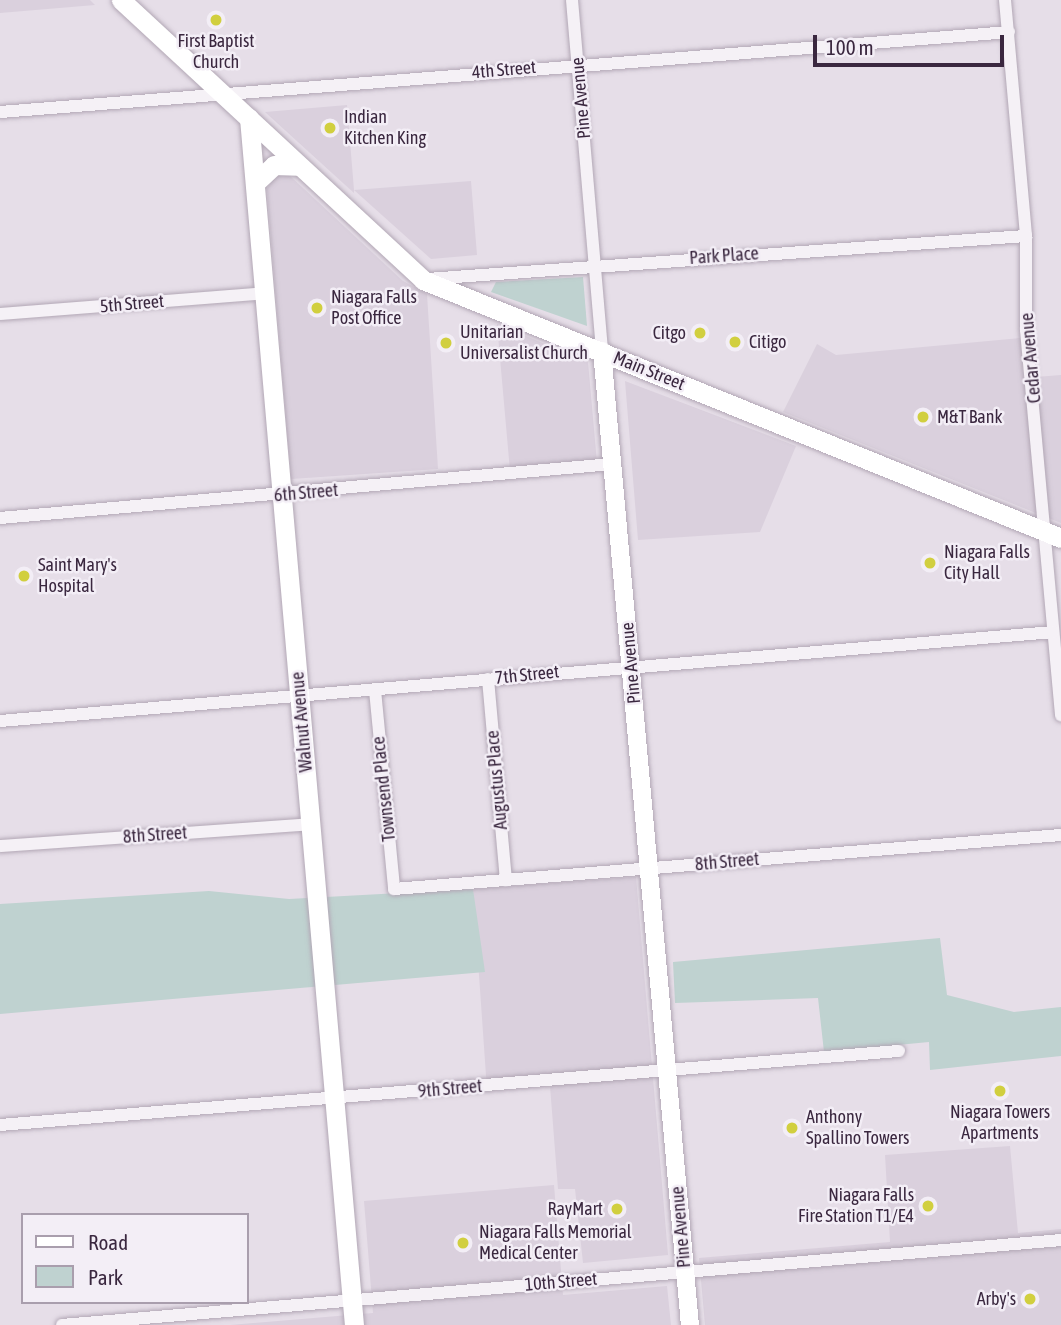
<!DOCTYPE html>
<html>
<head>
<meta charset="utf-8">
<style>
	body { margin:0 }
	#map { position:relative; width:1061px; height:1325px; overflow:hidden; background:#e6dee8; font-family:"Asap Condensed",sans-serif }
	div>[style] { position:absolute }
	.built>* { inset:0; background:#dad0dd }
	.green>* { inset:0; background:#bfd2d0 }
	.roads { filter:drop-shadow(0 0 2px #b2a7b5) drop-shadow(0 0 2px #b2a7b5) }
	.minor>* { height:12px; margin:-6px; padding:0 6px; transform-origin:6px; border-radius:6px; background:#f5f1f6 }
	.secondary>* { height:18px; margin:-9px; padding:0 9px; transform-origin:9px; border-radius:9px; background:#fff }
	.primary>* { height:19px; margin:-9.5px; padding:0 9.5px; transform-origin:9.5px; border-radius:9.5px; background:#fff }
	.dots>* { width:19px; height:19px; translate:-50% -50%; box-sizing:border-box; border:4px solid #f3eef6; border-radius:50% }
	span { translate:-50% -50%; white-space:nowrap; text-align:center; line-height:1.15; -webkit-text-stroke:5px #f3eef6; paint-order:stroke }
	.poi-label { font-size:18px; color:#3a273f }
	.left { translate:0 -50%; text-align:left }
	.right { translate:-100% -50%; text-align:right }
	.street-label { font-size:18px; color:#3a273f }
	.legend { position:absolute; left:21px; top:1213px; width:228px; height:91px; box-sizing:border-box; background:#f3eef6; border:2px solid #a99ead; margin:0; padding:9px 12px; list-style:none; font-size:21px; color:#3a273f }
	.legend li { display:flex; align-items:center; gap:14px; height:35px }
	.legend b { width:35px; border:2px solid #a99ead }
	.scale { position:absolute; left:813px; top:35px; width:191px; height:32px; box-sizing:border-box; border:4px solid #3a273f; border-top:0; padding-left:9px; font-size:21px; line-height:24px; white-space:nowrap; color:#3a273f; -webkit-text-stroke:5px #f3eef6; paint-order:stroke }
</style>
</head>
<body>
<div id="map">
	<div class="built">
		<div style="clip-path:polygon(0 0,90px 0,95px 5px,0 13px)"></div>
		<div style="clip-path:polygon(347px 105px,354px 190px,354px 193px,265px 112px)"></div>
		<div style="clip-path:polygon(289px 175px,403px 281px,427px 294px,438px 469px,291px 479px,267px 189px,275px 176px)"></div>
		<div style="clip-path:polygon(471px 181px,477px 255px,431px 259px,354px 190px)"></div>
		<div style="clip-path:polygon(497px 324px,588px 362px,597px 463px,510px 471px)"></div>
		<div style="clip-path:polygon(1020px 338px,1023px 378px,1061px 375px,1061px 523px,783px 412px,817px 344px,836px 355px)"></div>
		<div style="clip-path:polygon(625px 381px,796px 446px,760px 532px,638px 540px)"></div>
		<div style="clip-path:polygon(636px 877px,668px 1255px,583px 1263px,575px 1189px,558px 1189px,550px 1086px,487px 1090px,473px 889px)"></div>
		<div style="clip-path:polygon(1010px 1146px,1018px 1233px,1061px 1229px,1061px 1325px,705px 1325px,699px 1258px,890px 1242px,885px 1155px)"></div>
		<div style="clip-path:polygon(554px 1185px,563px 1295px,667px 1286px,671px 1325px,230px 1325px,373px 1313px,364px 1201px)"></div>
	</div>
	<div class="green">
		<div style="clip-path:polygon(583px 277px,587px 326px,491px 292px,496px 282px)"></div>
		<div style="clip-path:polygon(473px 889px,485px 972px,0 1014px,0 904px,209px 891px,289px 899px)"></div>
		<div style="clip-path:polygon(940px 938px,947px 995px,1014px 1012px,1061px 1007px,1061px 1056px,930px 1070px,929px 1042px,824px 1052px,818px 998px,675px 1003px,673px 962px)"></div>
	</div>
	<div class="roads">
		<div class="minor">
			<div style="left:572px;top:0;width:352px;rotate:85.1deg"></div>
			<div style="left:1005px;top:0;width:237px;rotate:84.9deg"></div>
			<div style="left:1026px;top:236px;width:94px;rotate:90deg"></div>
			<div style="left:1026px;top:330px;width:387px;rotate:84.8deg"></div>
			<div style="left:0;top:112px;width:1012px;rotate:-4.53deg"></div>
			<div style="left:427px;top:279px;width:601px;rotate:-4.11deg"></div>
			<div style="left:0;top:314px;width:266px;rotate:-4.5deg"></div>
			<div style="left:0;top:518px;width:614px;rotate:-5.04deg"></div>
			<div style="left:488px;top:679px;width:202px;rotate:84.9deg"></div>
			<div style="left:375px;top:690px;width:200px;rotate:84.5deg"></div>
			<div style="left:394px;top:889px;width:669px;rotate:-4.63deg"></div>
			<div style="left:0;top:721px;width:1057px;rotate:-4.83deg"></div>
			<div style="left:0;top:846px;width:312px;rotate:-4deg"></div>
			<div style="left:0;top:1125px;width:902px;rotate:-4.71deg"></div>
			<div style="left:62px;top:1325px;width:1003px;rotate:-4.86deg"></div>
		</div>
		<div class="secondary">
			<div style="left:602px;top:351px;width:978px;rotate:84.84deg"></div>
		</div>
		<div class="primary">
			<div style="left:121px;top:0;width:412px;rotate:42.8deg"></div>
			<div style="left:423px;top:280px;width:688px;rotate:22.02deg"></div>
			<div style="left:249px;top:118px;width:1212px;rotate:85.03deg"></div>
			<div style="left:255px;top:183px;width:26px;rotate:-43deg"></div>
			<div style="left:274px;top:165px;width:24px;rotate:2deg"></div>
		</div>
	</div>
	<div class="dots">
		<div style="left:216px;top:20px;background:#d1cf3f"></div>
		<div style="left:330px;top:128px;background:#d1cf3f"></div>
		<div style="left:317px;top:308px;background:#d1cf3f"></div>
		<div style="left:700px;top:333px;background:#d1cf3f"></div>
		<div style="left:735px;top:342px;background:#d1cf3f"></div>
		<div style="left:446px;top:343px;background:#d1cf3f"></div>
		<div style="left:923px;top:417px;background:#d1cf3f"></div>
		<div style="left:930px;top:563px;background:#d1cf3f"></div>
		<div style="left:24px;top:576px;background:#d1cf3f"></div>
		<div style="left:1000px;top:1091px;background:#d1cf3f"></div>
		<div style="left:792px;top:1128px;background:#d1cf3f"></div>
		<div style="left:928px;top:1206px;background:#d1cf3f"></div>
		<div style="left:617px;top:1209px;background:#d1cf3f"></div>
		<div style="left:463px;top:1243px;background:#d1cf3f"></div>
		<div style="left:1030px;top:1299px;background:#d1cf3f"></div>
	</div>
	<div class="poi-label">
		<span style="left:216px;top:52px">First Baptist<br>Church</span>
		<span class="left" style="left:344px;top:128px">Indian<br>Kitchen King</span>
		<span class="left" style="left:331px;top:308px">Niagara Falls<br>Post Office</span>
		<span class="left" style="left:460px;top:343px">Unitarian<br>Universalist Church</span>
		<span class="right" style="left:686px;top:333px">Citgo</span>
		<span class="left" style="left:749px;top:342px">Citigo</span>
		<span class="left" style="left:937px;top:417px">M&amp;T Bank</span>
		<span class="left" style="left:944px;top:563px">Niagara Falls<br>City Hall</span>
		<span class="left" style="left:38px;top:576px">Saint Mary's<br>Hospital</span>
		<span style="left:1000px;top:1123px">Niagara Towers<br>Apartments</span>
		<span class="left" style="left:806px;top:1128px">Anthony<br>Spallino Towers</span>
		<span class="right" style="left:914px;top:1206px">Niagara Falls<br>Fire Station T1/E4</span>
		<span class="right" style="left:603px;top:1209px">RayMart</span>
		<span class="left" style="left:479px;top:1243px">Niagara Falls Memorial<br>Medical Center</span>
		<span class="right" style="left:1016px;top:1299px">Arby's</span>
	</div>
	<div class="street-label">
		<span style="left:504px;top:70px;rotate:-5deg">4th Street</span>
		<span style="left:581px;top:98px;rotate:-95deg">Pine Avenue</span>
		<span style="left:724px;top:256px;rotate:-4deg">Park Place</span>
		<span style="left:132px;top:304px;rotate:-5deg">5th Street</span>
		<span style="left:1031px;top:358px;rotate:-95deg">Cedar Avenue</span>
		<span style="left:649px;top:371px;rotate:22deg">Main Street</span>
		<span style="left:306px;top:493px;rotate:-5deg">6th Street</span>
		<span style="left:631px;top:663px;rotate:-95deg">Pine Avenue</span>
		<span style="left:527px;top:675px;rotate:-6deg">7th Street</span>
		<span style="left:302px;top:722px;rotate:-95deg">Walnut Avenue</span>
		<span style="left:497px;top:780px;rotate:-95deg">Augustus Place</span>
		<span style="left:384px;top:789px;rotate:-96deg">Townsend Place</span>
		<span style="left:155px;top:835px;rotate:-4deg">8th Street</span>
		<span style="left:727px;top:862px;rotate:-5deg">8th Street</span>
		<span style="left:450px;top:1089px;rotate:-5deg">9th Street</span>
		<span style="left:681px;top:1227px;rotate:-95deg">Pine Avenue</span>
		<span style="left:561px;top:1282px;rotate:-5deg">10th Street</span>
	</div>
	<ul class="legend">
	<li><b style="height:9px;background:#fff"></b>Road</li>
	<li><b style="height:19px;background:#bfd2d0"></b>Park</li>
	</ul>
	<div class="scale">100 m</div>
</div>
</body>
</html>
